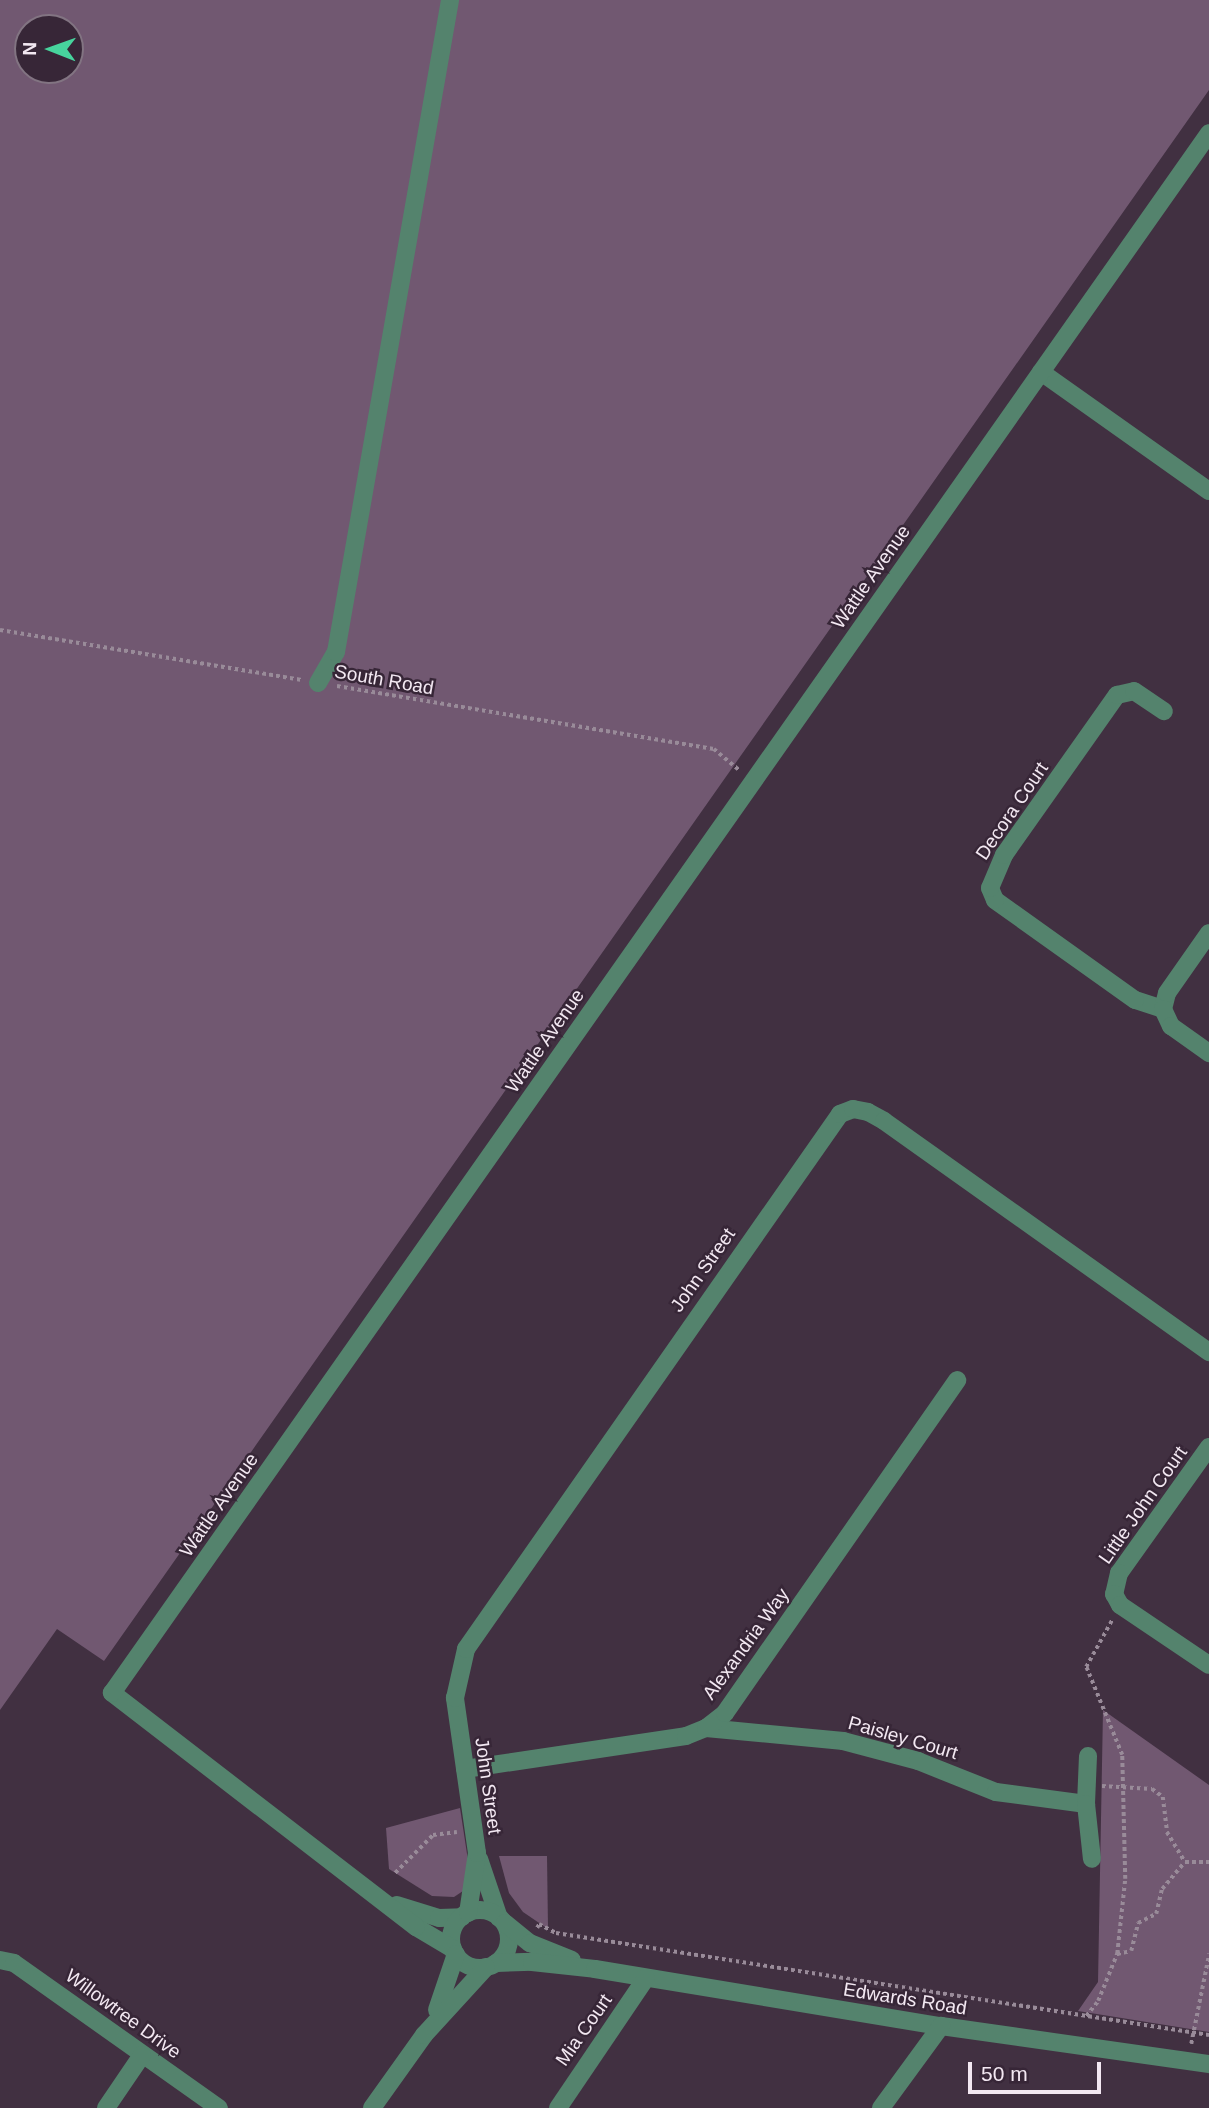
<!DOCTYPE html>
<html>
<head>
<meta charset="utf-8">
<style>
	body { margin:0 }
	#map { position:relative; width:1209px; height:2108px; overflow:hidden; background:#413041; font-family:Arial,sans-serif }
	div>[style] { position:absolute }
	.green>* { inset:0; background:#715871 }
	.path>* { height:3.5px; margin-top:-1.75px; transform-origin:0; background:repeating-linear-gradient(90deg,#998b99 0 3.5px,transparent 0 7px) }
	.minor>* { height:18px; margin:-9px; padding:0 9px; transform-origin:9px; border-radius:9px; background:#54836d }
	.minor>.ring { margin:-9px; padding:0; box-sizing:content-box; background:none; border:18px solid #54836d; border-radius:50% }
	span { translate:-50% -50%; white-space:nowrap; text-align:center; line-height:1.15; -webkit-text-stroke:5px #372637; paint-order:stroke }
	.street-label { font-size:19px; color:#f3e8f2 }
	.north { position:absolute; left:14px; top:14px; width:70px; height:70px; box-sizing:border-box; background:#372637; border:2px solid #827482; border-radius:50%; rotate:271deg; font-size:19px; font-weight:700; line-height:28px; text-align:center; color:#f3e8f2 }
	.north::after { content:''; display:block; margin:auto; width:24px; height:32px; background:#47d49d; clip-path:polygon(50% 0,100% 100%,50% 72%,0 100%) }
	.scale { position:absolute; left:968px; top:2062px; width:133px; height:32px; box-sizing:border-box; border:4px solid #f3e8f2; border-top:0; padding-left:9px; font-size:21px; line-height:24px; white-space:nowrap; color:#f3e8f2; -webkit-text-stroke:5px #372637; paint-order:stroke }
</style>
</head>
<body>
<div id="map">
	<div class="green">
		<div style="clip-path:polygon(evenodd,0 0,1209px 0,1209px 90px,104px 1661px,57px 1629px,0 1710px,0 0,28px 28px,70px 28px,70px 70px,28px 70px,28px 28px)"></div>
		<div style="clip-path:polygon(1103px 1710px,1209px 1785px,1209px 2032px,1078px 2011px,1098px 1982px)"></div>
		<div style="clip-path:polygon(460px 1808px,469px 1867px,466px 1889px,454px 1897px,432px 1896px,389px 1869px,386px 1828px)"></div>
		<div style="clip-path:polygon(499px 1856px,547px 1856px,548px 1929px,523px 1912px,509px 1893px)"></div>
	</div>
	<div class="path">
		<div style="left:0;top:630px;width:306px;rotate:9.4deg"></div>
		<div style="left:337px;top:686px;width:382px;rotate:9.5deg"></div>
		<div style="left:714px;top:749px;width:34px;rotate:40deg"></div>
		<div style="left:1102px;top:1786px;width:50px;rotate:3.4deg"></div>
		<div style="left:1152px;top:1789px;width:14px;rotate:36deg"></div>
		<div style="left:1163px;top:1797px;width:35px;rotate:83deg"></div>
		<div style="left:1167px;top:1832px;width:35px;rotate:59deg"></div>
		<div style="left:1185px;top:1862px;width:24px"></div>
		<div style="left:395px;top:1873px;width:54px;rotate:-45deg"></div>
		<div style="left:433px;top:1835px;width:24px;rotate:-7deg"></div>
		<div style="left:537px;top:1928px;width:4px;rotate:-63deg"></div>
		<div style="left:539px;top:1924px;width:19px;rotate:28deg"></div>
		<div style="left:556px;top:1933px;width:661px;rotate:8.88deg"></div>
		<div style="left:1117px;top:1954px;width:14px;rotate:-12deg"></div>
		<div style="left:1131px;top:1951px;width:29px;rotate:-76deg"></div>
		<div style="left:1138px;top:1923px;width:20px;rotate:-27deg"></div>
		<div style="left:1156px;top:1914px;width:26px;rotate:-77deg"></div>
		<div style="left:1162px;top:1889px;width:34px;rotate:-50deg"></div>
		<div style="left:1086px;top:2016px;width:19px;rotate:-51deg"></div>
		<div style="left:1098px;top:2001px;width:51px;rotate:-68deg"></div>
		<div style="left:1117px;top:1954px;width:75px;rotate:-83.9deg"></div>
		<div style="left:1125px;top:1879px;width:124px;rotate:-91.4deg"></div>
		<div style="left:1122px;top:1755px;width:95px;rotate:-112.2deg"></div>
		<div style="left:1086px;top:1667px;width:54px;rotate:-61deg"></div>
		<div style="left:1191px;top:2044px;width:92px;rotate:-78.7deg"></div>
	</div>
	<div class="minor">
		<div style="left:1041px;top:372px;width:206px;rotate:35.3deg"></div>
		<div style="left:318px;top:683px;width:36px;rotate:-60deg"></div>
		<div style="left:336px;top:652px;width:662px;rotate:-80.08deg"></div>
		<div style="left:1163px;top:1009px;width:29px;rotate:-162deg"></div>
		<div style="left:1135px;top:1000px;width:172px;rotate:-144.5deg"></div>
		<div style="left:995px;top:900px;width:13px;rotate:-113deg"></div>
		<div style="left:990px;top:888px;width:36px;rotate:-67deg"></div>
		<div style="left:1004px;top:855px;width:196px;rotate:-54.8deg"></div>
		<div style="left:1117px;top:695px;width:17px;rotate:-13deg"></div>
		<div style="left:1134px;top:691px;width:36px;rotate:34deg"></div>
		<div style="left:1163px;top:1009px;width:16px;rotate:-76deg"></div>
		<div style="left:1167px;top:993px;width:73px;rotate:-55deg"></div>
		<div style="left:1163px;top:1009px;width:19px;rotate:65deg"></div>
		<div style="left:1171px;top:1026px;width:47px;rotate:35.4deg"></div>
		<div style="left:1209px;top:1447px;width:155px;rotate:125.5deg"></div>
		<div style="left:1119px;top:1573px;width:22px;rotate:103deg"></div>
		<div style="left:1114px;top:1594px;width:13px;rotate:61deg"></div>
		<div style="left:1120px;top:1605px;width:107px;rotate:34deg"></div>
		<div style="left:706px;top:1728px;width:138px;rotate:5.4deg"></div>
		<div style="left:843px;top:1741px;width:78px;rotate:14.9deg"></div>
		<div style="left:918px;top:1761px;width:84px;rotate:21.7deg"></div>
		<div style="left:996px;top:1792px;width:91px;rotate:7.6deg"></div>
		<div style="left:1088px;top:1756px;width:48px;rotate:92.4deg"></div>
		<div style="left:1086px;top:1804px;width:55px;rotate:83.8deg"></div>
		<div style="left:465px;top:1769px;width:223px;rotate:-8.5deg"></div>
		<div style="left:686px;top:1736px;width:22px;rotate:-22deg"></div>
		<div style="left:706px;top:1728px;width:24px;rotate:-38deg"></div>
		<div style="left:725px;top:1713px;width:406px;rotate:-55.1deg"></div>
		<div style="left:479px;top:1859px;width:62px;rotate:71.3deg"></div>
		<div style="left:397px;top:1905px;width:44px;rotate:17.2deg"></div>
		<div style="left:439px;top:1918px;width:23px;rotate:-2deg"></div>
		<div class="ring" style="left:451px;top:1910px;width:40px;height:40px"></div>
		<div style="left:468px;top:1913px;width:61px;rotate:-81.5deg"></div>
		<div style="left:477px;top:1853px;width:157px;rotate:-98.1deg"></div>
		<div style="left:455px;top:1698px;width:50px;rotate:-77.3deg"></div>
		<div style="left:466px;top:1649px;width:653px;rotate:-55.04deg"></div>
		<div style="left:840px;top:1114px;width:14px;rotate:-21deg"></div>
		<div style="left:853px;top:1109px;width:15px;rotate:11deg"></div>
		<div style="left:868px;top:1112px;width:18px;rotate:29deg"></div>
		<div style="left:884px;top:1121px;width:399px;rotate:35.4deg"></div>
		<div style="left:505px;top:1923px;width:32px;rotate:39deg"></div>
		<div style="left:530px;top:1943px;width:45px;rotate:22deg"></div>
		<div style="left:453px;top:1949px;width:43px;rotate:-149.3deg"></div>
		<div style="left:416px;top:1927px;width:384px;rotate:-142.4deg"></div>
		<div style="left:112px;top:1693px;width:1907px;rotate:-54.88deg"></div>
		<div style="left:0;top:1960px;width:14px;rotate:12deg"></div>
		<div style="left:14px;top:1963px;width:251px;rotate:35.3deg"></div>
		<div style="left:496px;top:1963px;width:36px;rotate:-2deg"></div>
		<div style="left:532px;top:1962px;width:63px;rotate:6.3deg"></div>
		<div style="left:595px;top:1969px;width:351px;rotate:9.4deg"></div>
		<div style="left:941px;top:2026px;width:271px;rotate:8.1deg"></div>
		<div style="left:437px;top:2010px;width:59px;rotate:-71.3deg"></div>
		<div style="left:106px;top:2108px;width:64px;rotate:-55.8deg"></div>
		<div style="left:372px;top:2108px;width:90px;rotate:-54.5deg"></div>
		<div style="left:424px;top:2035px;width:92px;rotate:-47.6deg"></div>
		<div style="left:558px;top:2108px;width:157px;rotate:-55.9deg"></div>
		<div style="left:881px;top:2108px;width:102px;rotate:-53.8deg"></div>
	</div>
	<div class="street-label">
		<span style="left:871px;top:577px;rotate:-55deg">Wattle Avenue</span>
		<span style="left:384px;top:680px;rotate:10deg">South Road</span>
		<span style="left:1012px;top:811px;rotate:-56deg">Decora Court</span>
		<span style="left:545px;top:1041px;rotate:-55deg">Wattle Avenue</span>
		<span style="left:703px;top:1270px;rotate:-55deg">John Street</span>
		<span style="left:219px;top:1505px;rotate:-55deg">Wattle Avenue</span>
		<span style="left:1143px;top:1505px;rotate:-55deg">Little John Court</span>
		<span style="left:746px;top:1644px;rotate:-54deg">Alexandria Way</span>
		<span style="left:903px;top:1738px;rotate:16deg">Paisley Court</span>
		<span style="left:488px;top:1786px;rotate:82deg">John Street</span>
		<span style="left:905px;top:1999px;rotate:9deg">Edwards Road</span>
		<span style="left:123px;top:2014px;rotate:36deg">Willowtree Drive</span>
		<span style="left:584px;top:2030px;rotate:-55deg">Mia Court</span>
	</div>
	<div class="north">N</div>
	<div class="scale">50 m</div>
</div>
</body>
</html>
